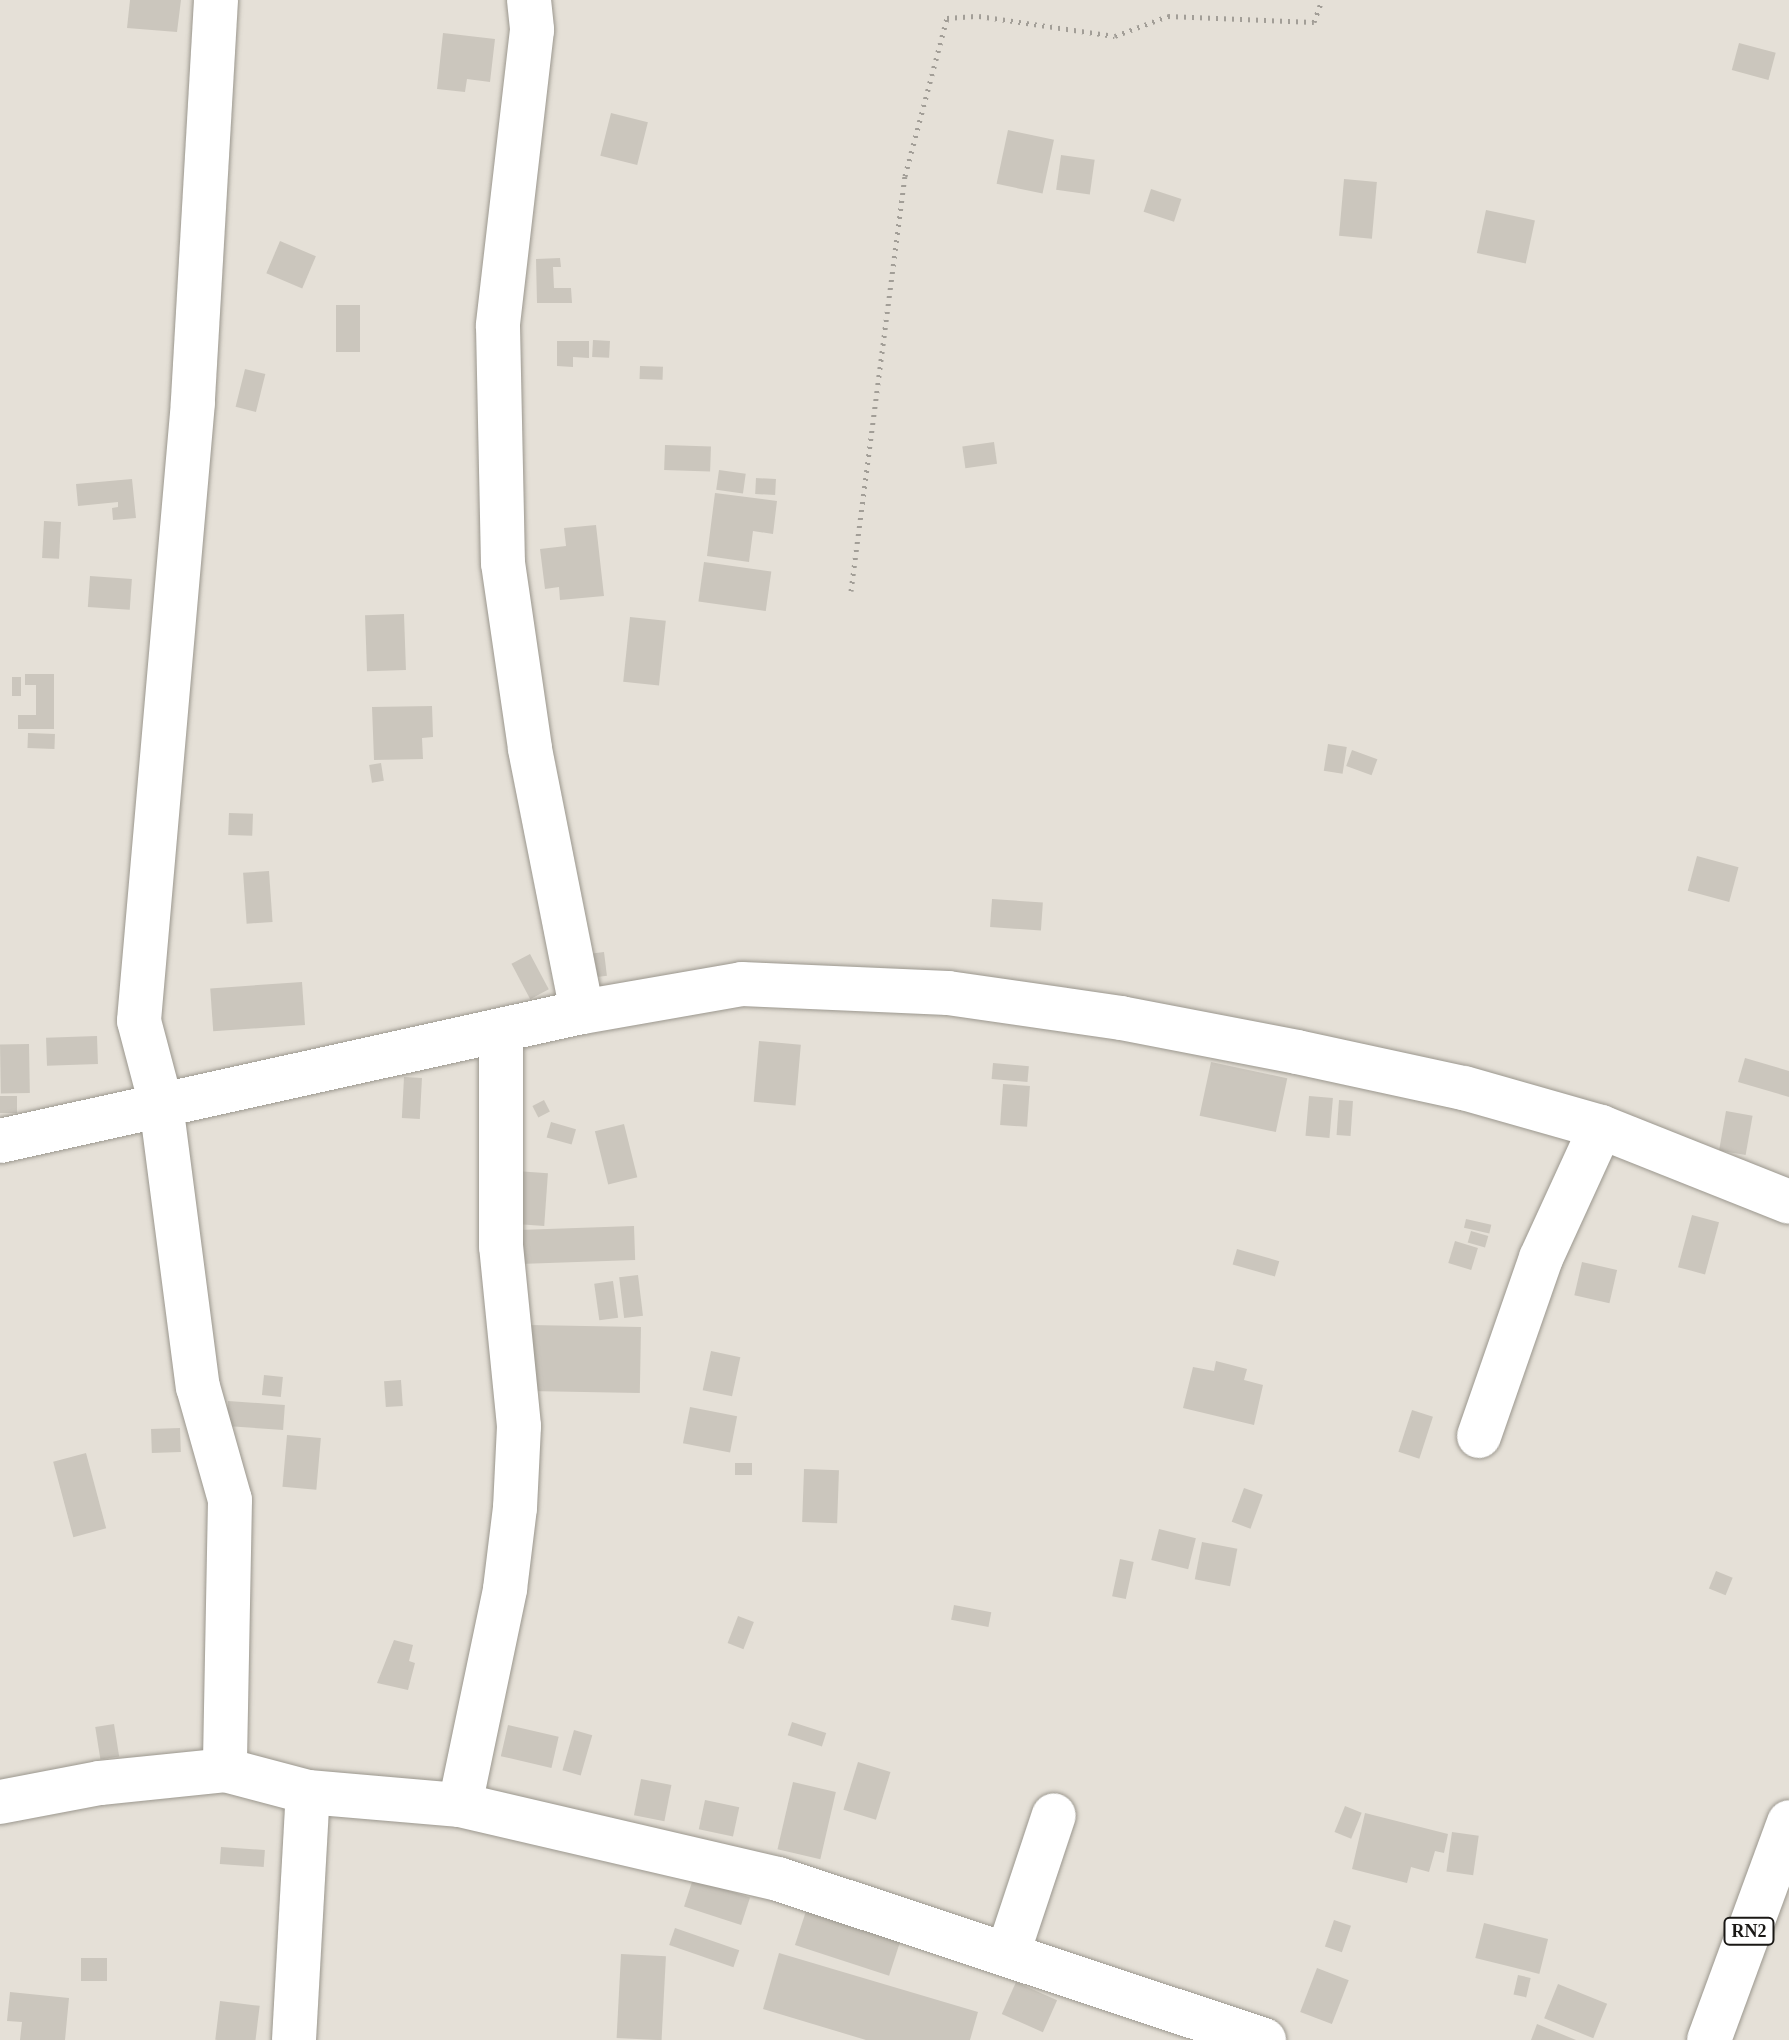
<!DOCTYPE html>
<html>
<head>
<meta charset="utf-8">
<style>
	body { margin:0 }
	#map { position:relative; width:1789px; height:2040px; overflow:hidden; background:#e5e0d7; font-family:"Times New Roman",serif }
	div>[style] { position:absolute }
	.building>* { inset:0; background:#cbc6bd; transform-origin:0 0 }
	.path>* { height:5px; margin-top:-2.5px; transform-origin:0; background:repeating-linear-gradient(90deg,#a29e97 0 2px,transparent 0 8px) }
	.roads { filter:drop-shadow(0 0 2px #9b978e) drop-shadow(0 0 2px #9b978e) }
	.minor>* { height:44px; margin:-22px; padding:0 22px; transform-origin:22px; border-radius:22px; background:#fff }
	.highway>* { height:44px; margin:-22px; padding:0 22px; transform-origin:22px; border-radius:22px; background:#fff }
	span { translate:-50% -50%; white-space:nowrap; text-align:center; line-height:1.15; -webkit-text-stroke:7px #fff; paint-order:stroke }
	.shield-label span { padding:2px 6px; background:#fff; border:2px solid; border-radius:6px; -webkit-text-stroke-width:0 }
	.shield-label { font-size:18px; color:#1a1815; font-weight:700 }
</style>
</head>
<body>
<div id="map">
	<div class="building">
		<div style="clip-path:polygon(130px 0,181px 0,177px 32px,127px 28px)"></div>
		<div style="clip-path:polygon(443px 33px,495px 39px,490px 82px,467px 79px,465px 92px,437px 89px)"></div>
		<div style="left:1739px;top:43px;width:38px;height:28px;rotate:15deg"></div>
		<div style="left:611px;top:113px;width:38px;height:44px;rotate:14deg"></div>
		<div style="left:1008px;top:130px;width:47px;height:55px;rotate:12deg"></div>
		<div style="left:1061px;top:155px;width:34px;height:35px;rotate:8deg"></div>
		<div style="left:1344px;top:179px;width:33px;height:57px;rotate:5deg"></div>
		<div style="left:1151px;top:189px;width:32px;height:24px;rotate:18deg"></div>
		<div style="left:1486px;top:210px;width:50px;height:44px;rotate:12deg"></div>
		<div style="left:280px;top:241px;width:39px;height:35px;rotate:23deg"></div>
		<div style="clip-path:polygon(560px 258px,561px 267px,553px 267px,554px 288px,571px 288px,572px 303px,537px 303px,536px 259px)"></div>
		<div style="left:336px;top:305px;width:24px;height:47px"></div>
		<div style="left:593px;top:340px;width:17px;height:17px;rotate:3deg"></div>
		<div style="clip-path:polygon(557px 341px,589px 341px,589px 358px,573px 357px,573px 367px,557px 366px)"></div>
		<div style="left:640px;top:366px;width:23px;height:13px;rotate:2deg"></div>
		<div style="left:245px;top:369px;width:21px;height:39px;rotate:14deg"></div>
		<div style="left:994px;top:442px;width:22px;height:32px;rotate:82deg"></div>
		<div style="left:665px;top:445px;width:46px;height:25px;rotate:2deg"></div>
		<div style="left:719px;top:470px;width:27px;height:20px;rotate:8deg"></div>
		<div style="left:756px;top:478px;width:20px;height:16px;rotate:3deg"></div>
		<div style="clip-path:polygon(132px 479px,136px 518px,113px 520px,112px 508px,118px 507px,118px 502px,78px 506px,76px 484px)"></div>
		<div style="clip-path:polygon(715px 493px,777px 501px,773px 534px,753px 531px,749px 562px,707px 556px)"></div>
		<div style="left:44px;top:521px;width:17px;height:37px;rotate:3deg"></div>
		<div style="clip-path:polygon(596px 525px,604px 596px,560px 600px,559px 587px,545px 589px,540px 549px,566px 546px,564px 528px)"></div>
		<div style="left:704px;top:562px;width:68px;height:40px;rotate:8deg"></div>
		<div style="left:90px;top:576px;width:42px;height:31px;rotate:4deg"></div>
		<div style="left:404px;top:614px;width:56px;height:39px;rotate:88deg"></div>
		<div style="left:630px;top:617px;width:36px;height:65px;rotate:6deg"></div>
		<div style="clip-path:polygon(25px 674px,54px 674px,54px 729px,18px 729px,18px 715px,36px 715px,36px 685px,25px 685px)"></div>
		<div style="left:12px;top:677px;width:9px;height:19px"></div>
		<div style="clip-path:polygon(432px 706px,433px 737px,422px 738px,423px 759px,374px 760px,372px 707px)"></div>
		<div style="left:28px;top:733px;width:27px;height:15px;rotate:2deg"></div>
		<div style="left:1328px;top:744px;width:19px;height:27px;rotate:9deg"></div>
		<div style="left:1352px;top:750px;width:27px;height:17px;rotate:20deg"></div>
		<div style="left:381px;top:763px;width:18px;height:12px;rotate:81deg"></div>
		<div style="left:229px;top:813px;width:24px;height:22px;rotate:2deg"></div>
		<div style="left:1697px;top:856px;width:43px;height:36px;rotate:15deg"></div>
		<div style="left:269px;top:871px;width:51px;height:26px;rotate:86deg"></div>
		<div style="left:992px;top:899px;width:51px;height:28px;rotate:4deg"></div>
		<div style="left:604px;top:952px;width:24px;height:14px;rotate:83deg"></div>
		<div style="left:530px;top:954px;width:40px;height:21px;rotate:62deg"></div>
		<div style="left:302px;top:982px;width:43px;height:92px;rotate:86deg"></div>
		<div style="left:97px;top:1036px;width:28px;height:51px;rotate:88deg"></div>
		<div style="left:759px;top:1041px;width:42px;height:61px;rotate:5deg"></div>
		<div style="left:29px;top:1044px;width:49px;height:29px;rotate:89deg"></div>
		<div style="clip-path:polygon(1745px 1058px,1789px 1071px,1789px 1097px,1738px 1082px)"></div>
		<div style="left:1211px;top:1062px;width:78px;height:55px;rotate:12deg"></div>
		<div style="left:993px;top:1063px;width:36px;height:16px;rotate:5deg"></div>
		<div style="left:404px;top:1077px;width:18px;height:41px;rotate:3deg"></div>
		<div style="left:1003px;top:1084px;width:27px;height:41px;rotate:4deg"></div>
		<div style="left:0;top:1096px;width:17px;height:17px"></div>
		<div style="left:1309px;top:1096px;width:24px;height:40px;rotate:5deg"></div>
		<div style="left:544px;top:1100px;width:13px;height:13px;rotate:63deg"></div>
		<div style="left:1339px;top:1100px;width:14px;height:35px;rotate:4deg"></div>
		<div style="left:1726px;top:1111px;width:27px;height:40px;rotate:10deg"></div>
		<div style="left:551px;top:1122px;width:26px;height:16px;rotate:16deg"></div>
		<div style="left:624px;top:1124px;width:55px;height:30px;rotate:76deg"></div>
		<div style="left:516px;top:1171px;width:32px;height:53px;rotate:4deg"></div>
		<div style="left:1692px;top:1215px;width:28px;height:54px;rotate:15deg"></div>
		<div style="left:1466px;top:1219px;width:26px;height:9px;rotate:13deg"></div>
		<div style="left:634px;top:1226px;width:34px;height:123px;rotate:88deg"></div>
		<div style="left:1471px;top:1231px;width:18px;height:12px;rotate:16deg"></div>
		<div style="left:1455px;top:1241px;width:24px;height:23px;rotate:17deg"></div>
		<div style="left:1237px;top:1249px;width:44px;height:16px;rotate:16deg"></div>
		<div style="left:1582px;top:1262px;width:36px;height:34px;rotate:13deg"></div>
		<div style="left:638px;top:1275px;width:41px;height:19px;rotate:83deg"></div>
		<div style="left:613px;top:1281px;width:37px;height:19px;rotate:82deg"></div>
		<div style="left:529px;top:1325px;width:112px;height:66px;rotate:1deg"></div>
		<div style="left:711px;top:1351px;width:30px;height:40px;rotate:12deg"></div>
		<div style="clip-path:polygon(1216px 1361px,1247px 1369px,1244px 1380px,1263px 1385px,1254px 1425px,1183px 1408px,1193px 1367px,1214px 1371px)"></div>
		<div style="left:264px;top:1375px;width:19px;height:20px;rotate:6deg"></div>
		<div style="left:401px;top:1380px;width:26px;height:17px;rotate:86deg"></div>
		<div style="left:228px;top:1401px;width:57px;height:25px;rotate:4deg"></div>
		<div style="left:690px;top:1407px;width:48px;height:37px;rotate:11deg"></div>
		<div style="left:1412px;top:1410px;width:22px;height:44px;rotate:18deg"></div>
		<div style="left:180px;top:1428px;width:24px;height:29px;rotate:88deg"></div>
		<div style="left:287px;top:1435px;width:34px;height:52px;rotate:5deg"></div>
		<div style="left:86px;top:1453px;width:78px;height:34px;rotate:75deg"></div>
		<div style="left:752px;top:1463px;width:12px;height:17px;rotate:90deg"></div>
		<div style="left:804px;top:1469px;width:35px;height:53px;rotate:2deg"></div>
		<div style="left:1244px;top:1488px;width:20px;height:36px;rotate:20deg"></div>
		<div style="left:1159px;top:1529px;width:38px;height:32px;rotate:14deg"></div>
		<div style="left:1202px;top:1542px;width:36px;height:38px;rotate:11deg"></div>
		<div style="left:1120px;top:1559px;width:14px;height:38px;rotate:12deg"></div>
		<div style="left:1716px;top:1571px;width:18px;height:19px;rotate:22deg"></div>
		<div style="left:954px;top:1605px;width:38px;height:15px;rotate:11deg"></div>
		<div style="left:738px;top:1616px;width:17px;height:29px;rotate:21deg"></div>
		<div style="clip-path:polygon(394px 1640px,413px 1645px,409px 1661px,415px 1663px,408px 1690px,377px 1683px)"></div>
		<div style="left:792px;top:1722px;width:36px;height:14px;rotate:18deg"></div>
		<div style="left:114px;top:1724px;width:33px;height:19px;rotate:81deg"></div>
		<div style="left:508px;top:1725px;width:52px;height:32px;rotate:13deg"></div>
		<div style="left:574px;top:1730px;width:19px;height:42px;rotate:16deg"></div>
		<div style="left:858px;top:1762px;width:34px;height:50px;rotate:17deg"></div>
		<div style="left:641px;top:1779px;width:31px;height:37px;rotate:11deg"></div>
		<div style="left:793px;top:1782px;width:44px;height:69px;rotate:13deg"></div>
		<div style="left:705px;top:1800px;width:35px;height:30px;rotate:12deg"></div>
		<div style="left:1345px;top:1806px;width:18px;height:28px;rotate:22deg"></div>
		<div style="clip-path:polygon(1365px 1813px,1448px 1834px,1444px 1853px,1435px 1851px,1429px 1872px,1411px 1867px,1407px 1883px,1352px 1869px)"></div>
		<div style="left:1452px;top:1832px;width:27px;height:40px;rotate:8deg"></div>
		<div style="left:221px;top:1847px;width:44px;height:17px;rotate:4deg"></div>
		<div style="left:693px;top:1879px;width:60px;height:29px;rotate:18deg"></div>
		<div style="left:807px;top:1908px;width:99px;height:39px;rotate:18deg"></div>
		<div style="left:1334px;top:1920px;width:18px;height:28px;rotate:19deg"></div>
		<div style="left:1484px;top:1923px;width:66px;height:36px;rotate:14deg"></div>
		<div style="left:675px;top:1928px;width:68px;height:18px;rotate:19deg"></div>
		<div style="clip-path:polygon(779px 1953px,978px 2012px,970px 2040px,866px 2040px,763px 2009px)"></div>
		<div style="left:621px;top:1954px;width:45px;height:84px;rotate:3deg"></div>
		<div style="left:81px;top:1958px;width:26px;height:23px"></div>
		<div style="left:1317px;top:1968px;width:34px;height:47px;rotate:21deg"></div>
		<div style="left:1518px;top:1975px;width:13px;height:20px;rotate:13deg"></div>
		<div style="left:1016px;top:1982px;width:45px;height:35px;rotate:24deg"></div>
		<div style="left:1558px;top:1984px;width:53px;height:37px;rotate:22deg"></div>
		<div style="clip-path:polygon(10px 1992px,69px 1998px,65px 2040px,20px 2040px,22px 2022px,7px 2021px)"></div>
		<div style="left:220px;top:2001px;width:40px;height:39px;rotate:7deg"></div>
		<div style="clip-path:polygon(1537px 2024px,1576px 2040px,1531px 2040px)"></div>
	</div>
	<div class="path">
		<div style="left:851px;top:591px;width:418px;rotate:-82.6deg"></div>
		<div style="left:905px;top:176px;width:163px;rotate:-75.1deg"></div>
		<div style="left:947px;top:18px;width:32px;rotate:-4deg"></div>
		<div style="left:979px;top:16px;width:137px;rotate:8.4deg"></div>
		<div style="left:1115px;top:36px;width:57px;rotate:-20.7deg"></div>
		<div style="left:1168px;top:16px;width:146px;rotate:2.4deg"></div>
		<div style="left:1314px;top:22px;width:23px;rotate:-70deg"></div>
	</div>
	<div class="roads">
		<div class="minor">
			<div style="left:216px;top:0;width:403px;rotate:93.3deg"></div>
			<div style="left:193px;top:402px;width:621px;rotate:94.99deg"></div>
			<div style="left:139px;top:1021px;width:86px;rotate:75.2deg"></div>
			<div style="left:161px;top:1104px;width:285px;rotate:82.6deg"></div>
			<div style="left:198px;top:1387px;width:117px;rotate:74.2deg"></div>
			<div style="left:230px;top:1500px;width:270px;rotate:91.1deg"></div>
			<div style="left:529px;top:0;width:30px;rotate:84deg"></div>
			<div style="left:532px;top:30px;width:298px;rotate:96.6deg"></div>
			<div style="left:498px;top:326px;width:237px;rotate:88.8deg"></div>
			<div style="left:503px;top:563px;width:188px;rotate:81.7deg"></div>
			<div style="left:530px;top:749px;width:268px;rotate:78.8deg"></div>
			<div style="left:0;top:1141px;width:596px;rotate:-12.5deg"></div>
			<div style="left:582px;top:1012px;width:162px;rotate:-9.9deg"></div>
			<div style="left:742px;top:984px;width:206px;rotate:2.5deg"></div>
			<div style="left:948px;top:993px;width:175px;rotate:8.2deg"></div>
			<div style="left:1121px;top:1018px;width:179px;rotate:10.9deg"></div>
			<div style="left:1297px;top:1052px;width:171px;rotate:12.2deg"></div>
			<div style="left:1464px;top:1088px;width:142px;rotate:15.9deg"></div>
			<div style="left:1601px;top:1127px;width:202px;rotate:21.7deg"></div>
			<div style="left:1479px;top:1436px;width:188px;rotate:-70.8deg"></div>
			<div style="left:1541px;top:1258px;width:144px;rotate:-65.4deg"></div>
			<div style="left:0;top:1802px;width:102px;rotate:-10.8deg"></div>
			<div style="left:100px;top:1783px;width:126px;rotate:-5.9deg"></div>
			<div style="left:225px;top:1770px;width:86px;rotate:14.8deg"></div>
			<div style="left:308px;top:1792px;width:153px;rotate:4.9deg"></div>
			<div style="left:460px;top:1805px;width:326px;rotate:13.1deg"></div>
			<div style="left:778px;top:1879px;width:512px;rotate:18.33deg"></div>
			<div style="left:460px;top:1805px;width:221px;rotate:-78.2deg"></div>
			<div style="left:505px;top:1589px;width:82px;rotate:-83deg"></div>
			<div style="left:515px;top:1508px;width:82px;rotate:-87.2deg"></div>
			<div style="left:519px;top:1426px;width:180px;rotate:-95.7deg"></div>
			<div style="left:501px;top:1247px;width:215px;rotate:-90deg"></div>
			<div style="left:1008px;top:1953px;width:145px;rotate:-71.6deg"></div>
			<div style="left:294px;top:2040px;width:248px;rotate:-86.8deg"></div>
		</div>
		<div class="highway">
			<div style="left:1709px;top:2040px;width:232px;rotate:-69.8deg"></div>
		</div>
	</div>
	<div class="shield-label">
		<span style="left:1749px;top:1931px">RN2</span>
	</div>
</div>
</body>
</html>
